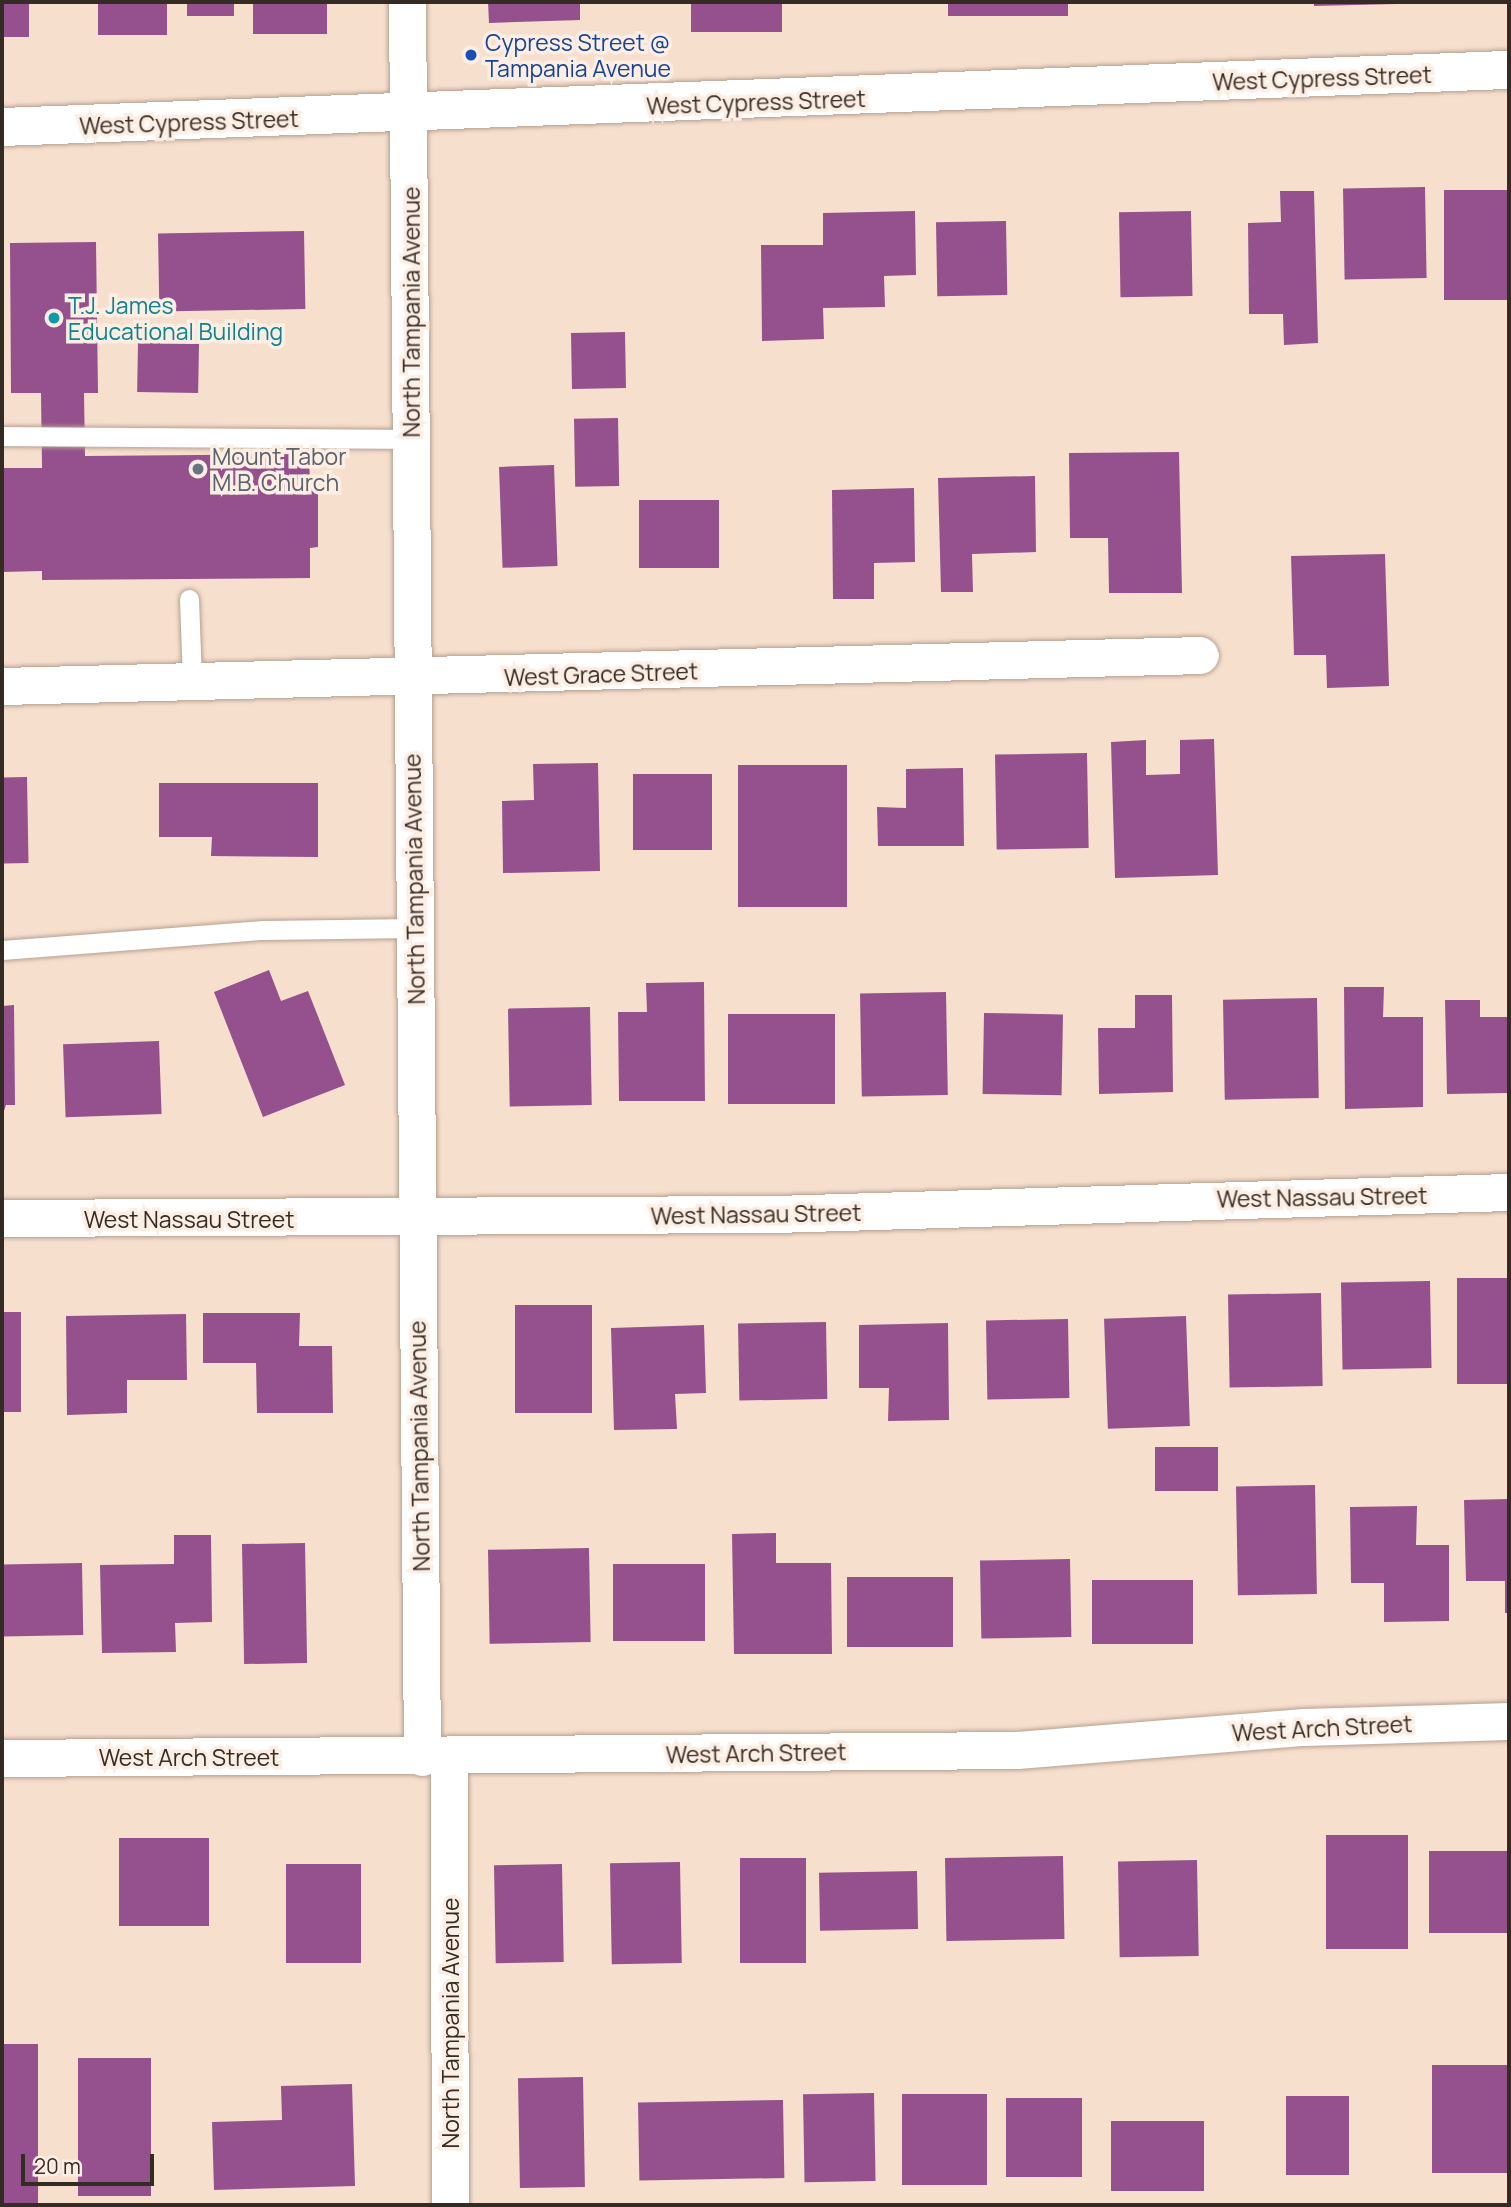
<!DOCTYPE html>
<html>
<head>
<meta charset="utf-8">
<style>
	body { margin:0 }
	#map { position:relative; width:1511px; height:2207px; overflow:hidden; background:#f7dfce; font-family:Manrope,sans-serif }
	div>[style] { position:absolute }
	.building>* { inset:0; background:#94518d; transform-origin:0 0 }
	.roads { filter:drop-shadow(0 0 2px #b6a090) drop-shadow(0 0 2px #b6a090) }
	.service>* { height:19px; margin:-9.5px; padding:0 9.5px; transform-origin:9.5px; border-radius:9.5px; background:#fff }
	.minor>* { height:37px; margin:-18.5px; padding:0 18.5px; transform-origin:18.5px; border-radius:18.5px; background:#fff }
	.tertiary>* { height:38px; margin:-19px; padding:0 19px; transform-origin:19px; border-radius:19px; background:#fff }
	.dots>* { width:19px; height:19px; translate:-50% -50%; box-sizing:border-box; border:4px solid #fdeee4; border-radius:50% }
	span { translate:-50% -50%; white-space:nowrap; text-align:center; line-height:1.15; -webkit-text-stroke:7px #fdeee4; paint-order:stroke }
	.transit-label { font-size:23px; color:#164399 }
	.left { translate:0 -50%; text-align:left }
	.street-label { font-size:23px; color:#342b25 }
	.culture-label { font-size:23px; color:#0d838f }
	.worship-label { font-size:23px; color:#5b616d }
	.frame { position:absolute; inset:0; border:4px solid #342b25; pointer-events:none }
	.scale { position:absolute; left:21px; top:2154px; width:133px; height:32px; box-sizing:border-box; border:4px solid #342b25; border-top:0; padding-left:9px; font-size:21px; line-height:24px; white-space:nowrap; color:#342b25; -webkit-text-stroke:5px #fdeee4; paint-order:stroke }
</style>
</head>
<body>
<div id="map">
	<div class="building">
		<div style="left:2px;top:2px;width:27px;height:35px"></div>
		<div style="left:98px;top:2px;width:69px;height:33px"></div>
		<div style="left:187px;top:2px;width:47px;height:14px"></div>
		<div style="left:253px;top:2px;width:74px;height:32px"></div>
		<div style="clip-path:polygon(488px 2px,580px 2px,580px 20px,489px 23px)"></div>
		<div style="left:691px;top:2px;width:91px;height:30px"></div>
		<div style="left:948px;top:2px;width:120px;height:14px"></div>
		<div style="clip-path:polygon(1314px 2px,1395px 2px,1396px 4px,1314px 6px)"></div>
		<div style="left:1425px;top:187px;width:91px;height:82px;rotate:89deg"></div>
		<div style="left:1509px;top:190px;width:110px;height:65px;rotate:90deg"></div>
		<div style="clip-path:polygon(1280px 191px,1314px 191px,1318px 343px,1284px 345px,1283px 314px,1249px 314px,1248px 223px,1281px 222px)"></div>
		<div style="clip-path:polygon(915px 211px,916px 275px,884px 276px,885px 307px,823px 308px,824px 339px,762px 341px,761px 245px,823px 245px,823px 213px)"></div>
		<div style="left:1191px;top:211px;width:85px;height:72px;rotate:89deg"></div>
		<div style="left:1006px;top:221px;width:74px;height:70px;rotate:89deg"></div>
		<div style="left:304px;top:231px;width:78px;height:146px;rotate:89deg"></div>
		<div style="clip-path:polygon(96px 242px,98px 393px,84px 393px,85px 456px,309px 454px,310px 485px,318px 485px,318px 547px,310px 548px,310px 578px,42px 580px,42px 571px,2px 572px,2px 468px,42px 468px,41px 393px,11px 393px,10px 243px)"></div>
		<div style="left:625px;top:332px;width:56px;height:54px;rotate:89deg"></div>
		<div style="left:138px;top:343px;width:61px;height:49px;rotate:1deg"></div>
		<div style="left:618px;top:418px;width:68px;height:44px;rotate:89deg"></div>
		<div style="clip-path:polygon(1179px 452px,1182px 593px,1109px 593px,1108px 538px,1070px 538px,1069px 453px)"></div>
		<div style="left:554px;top:465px;width:101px;height:55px;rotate:88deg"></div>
		<div style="clip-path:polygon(1035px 476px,1036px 552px,972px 554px,973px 592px,941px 592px,938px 478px)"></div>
		<div style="clip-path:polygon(914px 488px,915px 562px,874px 563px,874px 599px,833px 599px,832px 490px)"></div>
		<div style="left:719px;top:500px;width:68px;height:80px;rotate:90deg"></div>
		<div style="clip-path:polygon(1385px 554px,1389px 686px,1327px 688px,1326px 655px,1294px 655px,1291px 556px)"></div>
		<div style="clip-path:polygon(1214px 739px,1218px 875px,1115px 878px,1111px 742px,1146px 740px,1146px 775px,1180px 774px,1180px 740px)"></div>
		<div style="left:1087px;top:753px;width:95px;height:92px;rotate:89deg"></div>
		<div style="clip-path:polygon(598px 763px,600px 871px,503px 873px,502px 801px,534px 800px,533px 764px)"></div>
		<div style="left:847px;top:765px;width:142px;height:109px;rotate:90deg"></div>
		<div style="clip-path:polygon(963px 768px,964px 846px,878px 846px,877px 807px,906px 808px,906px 769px)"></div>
		<div style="left:712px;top:774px;width:76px;height:79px;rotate:90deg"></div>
		<div style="left:27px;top:777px;width:86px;height:25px;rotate:89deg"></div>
		<div style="clip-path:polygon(159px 783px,318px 783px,318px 857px,211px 856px,212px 837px,159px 837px)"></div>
		<div style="clip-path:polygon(269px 970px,281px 1001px,308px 991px,345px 1085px,263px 1117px,214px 992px)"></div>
		<div style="clip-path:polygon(704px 982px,705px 1101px,619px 1101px,618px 1012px,647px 1012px,646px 983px)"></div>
		<div style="clip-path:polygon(1344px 987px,1384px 987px,1383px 1017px,1423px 1017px,1423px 1107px,1345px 1109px)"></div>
		<div style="left:946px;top:992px;width:103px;height:86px;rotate:89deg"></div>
		<div style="clip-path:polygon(1135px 995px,1172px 995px,1173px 1092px,1099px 1094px,1098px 1028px,1135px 1028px)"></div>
		<div style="left:1317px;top:998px;width:100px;height:94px;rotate:89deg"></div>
		<div style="clip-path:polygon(1445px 1000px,1480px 1000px,1480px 1017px,1509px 1017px,1509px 1093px,1447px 1094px)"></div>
		<div style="clip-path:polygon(14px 1005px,15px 1105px,6px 1105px,2px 1117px,2px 1006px)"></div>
		<div style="left:590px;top:1007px;width:98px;height:82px;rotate:89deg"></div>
		<div style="left:984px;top:1013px;width:79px;height:81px;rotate:1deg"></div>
		<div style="left:728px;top:1014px;width:107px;height:90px"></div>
		<div style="left:159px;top:1041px;width:73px;height:96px;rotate:88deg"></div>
		<div style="left:1509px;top:1278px;width:106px;height:52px;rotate:90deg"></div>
		<div style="left:1430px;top:1281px;width:87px;height:89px;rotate:89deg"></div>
		<div style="left:1321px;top:1293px;width:93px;height:93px;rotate:89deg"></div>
		<div style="left:515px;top:1305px;width:77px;height:108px"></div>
		<div style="left:2px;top:1312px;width:19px;height:100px"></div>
		<div style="clip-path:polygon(203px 1313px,300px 1313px,299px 1346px,332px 1346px,333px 1413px,257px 1413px,256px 1363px,203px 1363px)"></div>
		<div style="clip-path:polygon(186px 1314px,187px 1380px,127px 1380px,127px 1413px,67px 1415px,66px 1316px)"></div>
		<div style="left:1186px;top:1316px;width:110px;height:82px;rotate:88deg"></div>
		<div style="left:1068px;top:1319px;width:79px;height:82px;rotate:89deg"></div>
		<div style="left:826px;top:1322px;width:77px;height:88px;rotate:89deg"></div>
		<div style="clip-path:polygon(948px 1323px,949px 1420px,888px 1421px,889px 1388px,859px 1388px,859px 1325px)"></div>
		<div style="clip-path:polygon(704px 1325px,706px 1393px,675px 1394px,677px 1429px,614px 1430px,611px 1328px)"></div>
		<div style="left:1218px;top:1447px;width:44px;height:63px;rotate:90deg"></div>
		<div style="left:1315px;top:1485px;width:109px;height:79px;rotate:89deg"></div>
		<div style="clip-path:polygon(1509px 1499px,1509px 1613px,1505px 1613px,1505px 1581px,1466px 1581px,1464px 1500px)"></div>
		<div style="clip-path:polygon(1417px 1506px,1416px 1545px,1449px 1545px,1449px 1621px,1384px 1622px,1384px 1583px,1351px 1583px,1350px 1507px)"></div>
		<div style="clip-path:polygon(776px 1533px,776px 1563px,831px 1563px,832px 1654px,734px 1654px,732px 1534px)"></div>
		<div style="clip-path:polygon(174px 1535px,211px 1535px,212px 1622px,175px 1623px,176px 1652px,102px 1653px,100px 1565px,174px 1564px)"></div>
		<div style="left:305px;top:1543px;width:120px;height:63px;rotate:89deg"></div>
		<div style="left:589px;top:1548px;width:94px;height:101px;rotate:89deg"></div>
		<div style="left:1070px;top:1559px;width:78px;height:90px;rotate:89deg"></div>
		<div style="left:82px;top:1563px;width:72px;height:80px;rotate:89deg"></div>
		<div style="left:705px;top:1564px;width:77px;height:92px;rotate:90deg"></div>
		<div style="left:847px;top:1577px;width:106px;height:70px"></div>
		<div style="left:1092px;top:1580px;width:101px;height:64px"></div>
		<div style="left:1408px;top:1835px;width:114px;height:82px;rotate:90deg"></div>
		<div style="left:119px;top:1838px;width:90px;height:88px"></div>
		<div style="left:1509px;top:1851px;width:82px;height:80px;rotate:90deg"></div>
		<div style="left:1063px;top:1856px;width:83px;height:118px;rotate:89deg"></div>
		<div style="left:740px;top:1858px;width:66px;height:105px"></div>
		<div style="left:1197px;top:1860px;width:96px;height:79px;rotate:89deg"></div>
		<div style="left:680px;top:1862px;width:101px;height:70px;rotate:89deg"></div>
		<div style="left:286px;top:1864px;width:75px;height:99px"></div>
		<div style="left:562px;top:1864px;width:98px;height:68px;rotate:89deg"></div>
		<div style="left:917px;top:1871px;width:58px;height:98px;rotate:89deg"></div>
		<div style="left:38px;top:2044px;width:161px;height:36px;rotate:90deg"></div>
		<div style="left:151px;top:2058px;width:138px;height:73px;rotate:90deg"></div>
		<div style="left:1509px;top:2065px;width:108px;height:77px;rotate:90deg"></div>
		<div style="left:583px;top:2077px;width:110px;height:65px;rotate:89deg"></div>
		<div style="clip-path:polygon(352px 2084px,355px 2186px,214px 2190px,212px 2122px,282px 2120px,281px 2086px)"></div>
		<div style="left:874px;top:2093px;width:88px;height:71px;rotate:89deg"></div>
		<div style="left:902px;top:2094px;width:85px;height:91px"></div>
		<div style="left:1349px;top:2096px;width:79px;height:63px;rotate:90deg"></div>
		<div style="left:1082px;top:2098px;width:79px;height:76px;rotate:90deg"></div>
		<div style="left:783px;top:2100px;width:78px;height:145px;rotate:89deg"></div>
		<div style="left:1111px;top:2121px;width:93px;height:70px"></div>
	</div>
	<div class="roads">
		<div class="service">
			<div style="left:2px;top:436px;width:410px;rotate:0.4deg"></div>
			<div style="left:189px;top:599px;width:83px;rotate:87.9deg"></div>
			<div style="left:2px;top:950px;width:262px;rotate:-4.4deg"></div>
			<div style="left:263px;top:930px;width:152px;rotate:-0.8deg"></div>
		</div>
		<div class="minor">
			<div style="left:407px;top:2px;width:1755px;rotate:89.51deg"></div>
			<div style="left:2px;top:686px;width:1198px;rotate:-1.48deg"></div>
			<div style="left:2px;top:1218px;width:773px;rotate:-0.3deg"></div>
			<div style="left:775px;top:1214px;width:734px;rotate:-1.72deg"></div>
			<div style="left:449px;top:1756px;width:449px;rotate:89.9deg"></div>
			<div style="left:2px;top:1758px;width:1015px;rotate:-0.45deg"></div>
			<div style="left:1017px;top:1750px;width:288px;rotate:-4.6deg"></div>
			<div style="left:1304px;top:1727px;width:205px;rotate:-1.7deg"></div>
		</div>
		<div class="tertiary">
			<div style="left:2px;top:127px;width:1508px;rotate:-2.17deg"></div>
		</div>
	</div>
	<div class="dots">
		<div style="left:471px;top:55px;background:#1a4fb4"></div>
		<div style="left:54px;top:318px;background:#0f9aa8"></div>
		<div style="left:198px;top:469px;background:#6b7280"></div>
	</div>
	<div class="transit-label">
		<span class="left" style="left:485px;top:55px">Cypress Street @<br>Tampania Avenue</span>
	</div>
	<div class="street-label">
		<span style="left:1322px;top:78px;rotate:-2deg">West Cypress Street</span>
		<span style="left:756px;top:102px;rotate:-2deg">West Cypress Street</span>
		<span style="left:189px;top:122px;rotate:-2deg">West Cypress Street</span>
		<span style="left:411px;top:312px;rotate:-90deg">North Tampania Avenue</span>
		<span style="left:601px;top:674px;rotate:-2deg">West Grace Street</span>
		<span style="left:414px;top:879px;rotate:-91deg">North Tampania Avenue</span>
		<span style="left:1322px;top:1197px;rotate:-1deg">West Nassau Street</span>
		<span style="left:756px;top:1214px;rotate:-1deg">West Nassau Street</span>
		<span style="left:189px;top:1219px">West Nassau Street</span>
		<span style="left:419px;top:1446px;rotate:-91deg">North Tampania Avenue</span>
		<span style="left:1322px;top:1728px;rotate:-3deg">West Arch Street</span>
		<span style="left:756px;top:1753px;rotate:-1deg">West Arch Street</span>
		<span style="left:189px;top:1757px">West Arch Street</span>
		<span style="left:450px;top:2023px;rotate:-90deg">North Tampania Avenue</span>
	</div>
	<div class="culture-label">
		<span class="left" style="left:68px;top:318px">T.J. James<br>Educational Building</span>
	</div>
	<div class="worship-label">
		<span class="left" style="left:212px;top:469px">Mount Tabor<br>M.B. Church</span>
	</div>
	<div class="frame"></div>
	<div class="scale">20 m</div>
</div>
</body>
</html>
